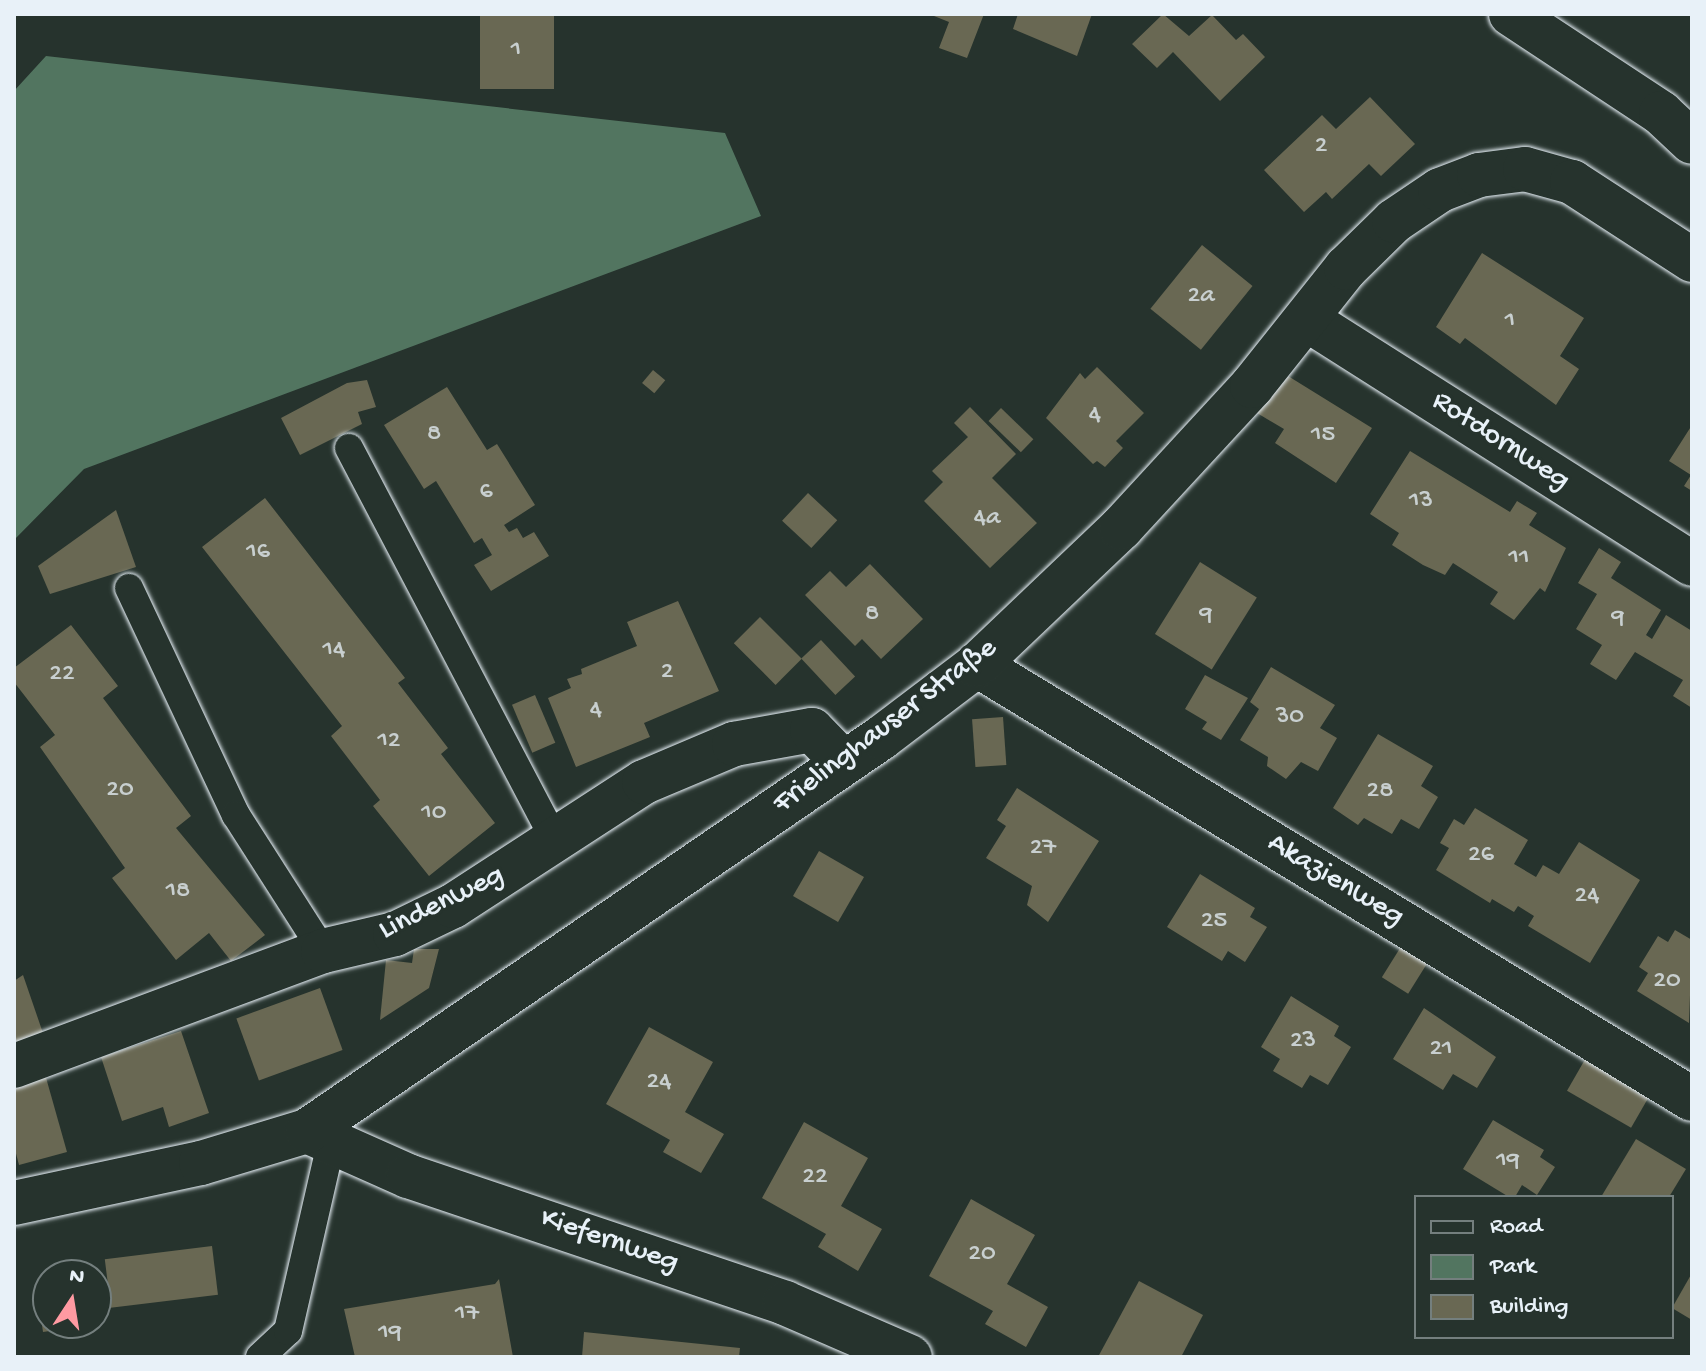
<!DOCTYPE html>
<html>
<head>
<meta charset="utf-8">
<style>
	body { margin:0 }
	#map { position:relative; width:1706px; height:1371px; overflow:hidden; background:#26332d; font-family:"Gochi Hand",sans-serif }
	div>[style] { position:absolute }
	.green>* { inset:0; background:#527560 }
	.building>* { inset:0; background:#696853; transform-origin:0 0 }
	.roads { filter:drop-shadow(0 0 2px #e8f1f8) drop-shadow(0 0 2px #e8f1f8) }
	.service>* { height:28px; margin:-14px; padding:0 14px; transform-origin:14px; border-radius:14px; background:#26332d }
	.minor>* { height:44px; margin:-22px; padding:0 22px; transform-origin:22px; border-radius:22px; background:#26332d }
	span { translate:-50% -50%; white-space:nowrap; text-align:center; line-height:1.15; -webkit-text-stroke:6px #26332d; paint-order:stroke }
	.number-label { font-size:26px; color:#c8cfcf }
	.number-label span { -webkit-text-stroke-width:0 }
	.street-label { font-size:30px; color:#e8f1f8 }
	.frame { position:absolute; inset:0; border:16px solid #e8f1f8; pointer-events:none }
	.legend { position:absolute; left:1414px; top:1195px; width:260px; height:144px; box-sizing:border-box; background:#26332d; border:2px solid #747f7e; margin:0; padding:10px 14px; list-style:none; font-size:24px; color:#e8f1f8 }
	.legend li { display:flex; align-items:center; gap:16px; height:40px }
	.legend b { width:40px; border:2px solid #747f7e }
	.north { position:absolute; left:32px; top:1259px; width:80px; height:80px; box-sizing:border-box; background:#26332d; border:2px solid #747f7e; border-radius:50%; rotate:12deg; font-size:22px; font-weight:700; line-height:32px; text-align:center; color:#e8f1f8 }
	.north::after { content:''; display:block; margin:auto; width:28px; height:36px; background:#ff9aa2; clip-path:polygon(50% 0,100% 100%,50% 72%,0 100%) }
</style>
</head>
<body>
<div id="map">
	<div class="green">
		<div style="clip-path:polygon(46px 56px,725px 133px,761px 216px,84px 469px,14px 540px,14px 91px)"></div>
	</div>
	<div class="building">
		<div style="left:480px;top:14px;width:74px;height:75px"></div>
		<div style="clip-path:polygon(929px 14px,984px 14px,967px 58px,939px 48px,949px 22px)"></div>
		<div style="clip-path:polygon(1018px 14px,1092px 14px,1077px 56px,1013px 29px)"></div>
		<div style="clip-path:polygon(1163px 14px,1189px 36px,1212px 15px,1236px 40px,1243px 34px,1265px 57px,1220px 101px,1173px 52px,1157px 68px,1132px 44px)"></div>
		<div style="clip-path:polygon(1370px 97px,1415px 144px,1381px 176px,1369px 164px,1332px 199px,1326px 192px,1304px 212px,1264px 170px,1322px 115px,1336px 129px)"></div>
		<div style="left:1202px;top:245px;width:65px;height:82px;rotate:39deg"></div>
		<div style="clip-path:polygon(1482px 253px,1584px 318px,1560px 356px,1579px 369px,1556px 405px,1465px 338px,1460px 344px,1436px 327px)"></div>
		<div style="clip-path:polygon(1097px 367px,1144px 413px,1116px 441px,1123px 448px,1105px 467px,1097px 461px,1093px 464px,1046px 418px,1080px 373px,1085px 379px)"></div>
		<div style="left:653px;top:370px;width:16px;height:17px;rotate:40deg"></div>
		<div style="clip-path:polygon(1288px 376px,1372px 428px,1336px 483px,1275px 443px,1284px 429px,1257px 413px)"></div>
		<div style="clip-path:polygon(367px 380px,376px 407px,358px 412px,362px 424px,300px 455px,281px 418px,347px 383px)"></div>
		<div style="clip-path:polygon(447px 387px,487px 450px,497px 444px,535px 505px,504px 525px,509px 532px,517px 528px,523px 538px,534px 532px,549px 556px,491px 591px,474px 565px,492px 555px,482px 538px,474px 543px,436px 481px,424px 489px,384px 425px)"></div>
		<div style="clip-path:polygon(970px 407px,1016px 454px,992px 478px,1037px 523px,990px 568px,924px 501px,943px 482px,932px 471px,968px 437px,954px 423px)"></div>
		<div style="left:1001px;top:408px;width:45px;height:18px;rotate:44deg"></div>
		<div style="clip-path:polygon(1692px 425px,1692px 491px,1684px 486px,1691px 475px,1669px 461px)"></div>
		<div style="clip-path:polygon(1410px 451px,1510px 512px,1517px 501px,1537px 513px,1529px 525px,1566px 548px,1545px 592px,1540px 588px,1514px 620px,1490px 604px,1498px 592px,1453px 563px,1445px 575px,1423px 565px,1392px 545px,1399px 533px,1370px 514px)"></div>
		<div style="left:808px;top:493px;width:40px;height:38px;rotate:43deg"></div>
		<div style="clip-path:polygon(265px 498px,405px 678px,398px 683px,448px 748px,441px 754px,495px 823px,429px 876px,373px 806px,380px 800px,331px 736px,342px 726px,202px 547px)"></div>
		<div style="clip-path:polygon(116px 510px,136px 567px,50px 594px,38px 566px)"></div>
		<div style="clip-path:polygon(1599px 548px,1621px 562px,1611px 578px,1661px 610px,1646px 635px,1652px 639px,1666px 615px,1692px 631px,1692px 708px,1673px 696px,1683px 680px,1635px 652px,1616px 680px,1590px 664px,1602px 645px,1576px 629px,1597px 594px,1578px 583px)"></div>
		<div style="left:1200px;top:562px;width:67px;height:85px;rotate:32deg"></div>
		<div style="clip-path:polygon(870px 564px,923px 619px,881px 659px,862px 639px,855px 646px,805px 595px,830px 571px,846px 587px)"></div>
		<div style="clip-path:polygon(678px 601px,719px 691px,644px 723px,650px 737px,576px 767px,548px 698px,571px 688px,567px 679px,582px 674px,581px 669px,637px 646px,627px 622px)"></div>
		<div style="left:760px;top:617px;width:59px;height:37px;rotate:45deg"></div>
		<div style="clip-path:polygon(71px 625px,118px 686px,103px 698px,191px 816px,176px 828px,265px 935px,231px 961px,209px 933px,176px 960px,112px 878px,125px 868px,40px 747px,55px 735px,14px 682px,14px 668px)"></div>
		<div style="left:821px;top:640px;width:50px;height:27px;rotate:47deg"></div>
		<div style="clip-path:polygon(1271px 667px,1335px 705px,1320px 728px,1337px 738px,1318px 771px,1301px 762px,1286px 779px,1267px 766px,1268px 757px,1240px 740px,1259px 709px,1250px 702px)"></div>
		<div style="clip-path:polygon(1205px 675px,1248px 698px,1221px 740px,1202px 729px,1207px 722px,1185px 709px)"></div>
		<div style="left:535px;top:695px;width:52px;height:25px;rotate:67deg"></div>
		<div style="left:1003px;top:717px;width:48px;height:31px;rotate:86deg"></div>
		<div style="clip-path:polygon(1378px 734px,1433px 766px,1421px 786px,1438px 797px,1419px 829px,1401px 819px,1392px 834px,1364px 818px,1358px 825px,1333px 808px)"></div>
		<div style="clip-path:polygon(1017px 788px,1099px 841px,1048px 922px,1027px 905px,1032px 886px,986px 858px,1006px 826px,997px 820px)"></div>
		<div style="clip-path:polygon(1475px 808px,1528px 840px,1514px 864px,1536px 877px,1543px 865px,1559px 874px,1579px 842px,1640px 880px,1590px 963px,1528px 926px,1534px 916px,1518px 906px,1514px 912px,1492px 899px,1490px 903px,1436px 870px,1449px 848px,1440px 843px,1454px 819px,1464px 825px)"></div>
		<div style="left:819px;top:851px;width:52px;height:52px;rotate:30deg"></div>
		<div style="clip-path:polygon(1200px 874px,1255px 908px,1250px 917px,1267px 927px,1245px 962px,1228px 951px,1222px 961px,1167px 927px)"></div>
		<div style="clip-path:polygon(1675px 930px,1692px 940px,1689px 1023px,1637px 991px,1648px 973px,1639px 967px,1658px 936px,1668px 942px)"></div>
		<div style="left:1402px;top:945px;width:31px;height:38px;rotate:32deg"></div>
		<div style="clip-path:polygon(414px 949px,439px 949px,429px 988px,380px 1020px,386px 960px,412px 963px)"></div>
		<div style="clip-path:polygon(23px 975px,44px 1036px,14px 1048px,14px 981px)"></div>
		<div style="left:320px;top:988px;width:66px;height:89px;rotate:70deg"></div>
		<div style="clip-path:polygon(1291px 996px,1339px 1026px,1334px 1036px,1351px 1047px,1328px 1085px,1310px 1075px,1302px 1088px,1273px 1071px,1280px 1059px,1261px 1047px)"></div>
		<div style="clip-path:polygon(1424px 1008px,1496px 1057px,1477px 1088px,1453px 1074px,1443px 1090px,1393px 1059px)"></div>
		<div style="clip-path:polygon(649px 1027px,713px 1062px,685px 1112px,724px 1134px,701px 1173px,663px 1152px,670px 1140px,606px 1104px)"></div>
		<div style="clip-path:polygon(181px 1031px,209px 1113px,169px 1127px,163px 1107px,122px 1121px,101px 1057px)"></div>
		<div style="left:1587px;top:1056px;width:74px;height:40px;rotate:30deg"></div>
		<div style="clip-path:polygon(43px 1067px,67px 1152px,19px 1165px,14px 1146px,14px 1075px)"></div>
		<div style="clip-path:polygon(1493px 1120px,1544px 1150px,1540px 1157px,1555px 1167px,1537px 1195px,1522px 1185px,1515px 1197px,1509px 1197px,1463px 1169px)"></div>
		<div style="clip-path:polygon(804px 1122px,868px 1158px,841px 1206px,882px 1229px,858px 1271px,818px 1247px,826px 1234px,762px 1198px)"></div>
		<div style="clip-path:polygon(1636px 1139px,1686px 1169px,1669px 1197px,1601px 1197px)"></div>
		<div style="clip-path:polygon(971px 1199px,1035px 1235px,1007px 1284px,1048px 1307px,1026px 1347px,985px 1324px,993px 1311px,929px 1276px)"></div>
		<div style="left:212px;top:1246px;width:49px;height:108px;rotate:83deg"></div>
		<div style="clip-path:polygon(1692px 1273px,1692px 1320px,1672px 1308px)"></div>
		<div style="clip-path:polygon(499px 1279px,513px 1357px,355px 1357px,344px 1309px,495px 1284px)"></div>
		<div style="clip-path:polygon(1139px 1281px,1203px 1315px,1181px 1357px,1098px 1357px)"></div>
		<div style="clip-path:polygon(48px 1290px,48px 1323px,90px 1325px,43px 1332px,37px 1291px)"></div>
		<div style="clip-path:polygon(584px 1332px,740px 1348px,739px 1357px,582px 1357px)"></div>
	</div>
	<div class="roads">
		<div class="service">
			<div style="left:349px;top:448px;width:446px;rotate:62.3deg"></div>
			<div style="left:129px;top:588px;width:251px;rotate:64.8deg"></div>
			<div style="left:236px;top:815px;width:161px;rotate:57.4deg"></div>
			<div style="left:260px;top:1357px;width:38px;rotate:-43deg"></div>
			<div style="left:288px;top:1331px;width:193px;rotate:-77.1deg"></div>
		</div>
		<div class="minor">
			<div style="left:1511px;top:14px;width:180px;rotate:33.4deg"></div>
			<div style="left:1661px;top:113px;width:42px;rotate:43.1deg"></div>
			<div style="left:1308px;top:320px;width:455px;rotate:32.4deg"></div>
			<div style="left:977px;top:665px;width:836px;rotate:31.26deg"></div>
			<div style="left:14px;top:1066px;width:330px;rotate:-20.4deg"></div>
			<div style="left:323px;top:951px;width:74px;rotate:-13.3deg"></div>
			<div style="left:395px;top:934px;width:64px;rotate:-25.8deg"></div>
			<div style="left:453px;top:906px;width:228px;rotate:-33deg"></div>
			<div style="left:644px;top:782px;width:98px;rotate:-22.9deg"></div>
			<div style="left:734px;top:744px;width:79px;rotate:-10.2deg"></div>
			<div style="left:812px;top:730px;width:45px;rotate:45.9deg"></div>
			<div style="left:307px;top:1131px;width:111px;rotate:24deg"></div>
			<div style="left:408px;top:1176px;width:398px;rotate:18.6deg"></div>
			<div style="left:785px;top:1303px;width:136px;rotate:23.4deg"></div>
			<div style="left:14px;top:1203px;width:191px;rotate:-12.1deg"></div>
			<div style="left:201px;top:1163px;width:111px;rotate:-16.8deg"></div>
			<div style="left:307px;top:1131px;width:696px;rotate:-34.4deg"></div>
			<div style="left:881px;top:738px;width:121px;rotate:-37.2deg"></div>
			<div style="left:977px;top:665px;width:199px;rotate:-43.6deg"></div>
			<div style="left:1121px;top:528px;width:193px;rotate:-47.3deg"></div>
			<div style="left:1252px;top:386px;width:151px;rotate:-51.5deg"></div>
			<div style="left:1346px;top:268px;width:67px;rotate:-44.4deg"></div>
			<div style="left:1394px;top:221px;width:55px;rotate:-34deg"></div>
			<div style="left:1440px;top:190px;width:42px;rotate:-21deg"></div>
			<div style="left:1479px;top:175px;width:46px;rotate:-7.4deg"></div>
			<div style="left:1525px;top:169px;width:49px;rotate:15.5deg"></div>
			<div style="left:1572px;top:182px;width:143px;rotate:33deg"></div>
		</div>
	</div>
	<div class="number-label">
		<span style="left:516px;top:51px">1</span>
		<span style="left:1321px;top:147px">2</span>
		<span style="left:1201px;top:297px">2a</span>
		<span style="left:1510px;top:322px">1</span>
		<span style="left:1095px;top:416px">4</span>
		<span style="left:434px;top:435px">8</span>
		<span style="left:1323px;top:436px">15</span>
		<span style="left:486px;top:493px">6</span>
		<span style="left:1421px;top:502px">13</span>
		<span style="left:987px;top:519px">4a</span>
		<span style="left:258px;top:553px">16</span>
		<span style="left:1519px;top:559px">11</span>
		<span style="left:872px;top:615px">8</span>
		<span style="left:1206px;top:616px">9</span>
		<span style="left:1618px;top:619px">9</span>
		<span style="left:334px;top:651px">14</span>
		<span style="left:667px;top:673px">2</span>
		<span style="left:62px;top:675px">22</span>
		<span style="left:596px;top:711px">4</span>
		<span style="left:1290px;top:718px">30</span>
		<span style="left:389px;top:742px">12</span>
		<span style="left:120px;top:791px">20</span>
		<span style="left:1380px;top:792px">28</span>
		<span style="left:434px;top:814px">10</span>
		<span style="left:1043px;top:849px">27</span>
		<span style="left:1481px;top:856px">26</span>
		<span style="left:178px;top:892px">18</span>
		<span style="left:1587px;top:897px">24</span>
		<span style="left:1214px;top:922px">25</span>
		<span style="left:1667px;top:982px">20</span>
		<span style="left:1303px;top:1042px">23</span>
		<span style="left:1441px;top:1050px">21</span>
		<span style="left:659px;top:1083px">24</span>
		<span style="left:1508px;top:1162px">19</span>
		<span style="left:815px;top:1178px">22</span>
		<span style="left:982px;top:1255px">20</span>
		<span style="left:467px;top:1315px">17</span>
		<span style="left:390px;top:1334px">19</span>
	</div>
	<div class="street-label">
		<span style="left:1500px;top:442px;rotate:33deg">Rotdornweg</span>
		<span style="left:886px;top:727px;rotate:-37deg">Frielinghauser Straße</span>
		<span style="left:1335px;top:881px;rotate:31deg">Akazienweg</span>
		<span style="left:442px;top:904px;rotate:-26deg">Lindenweg</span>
		<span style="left:609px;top:1242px;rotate:19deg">Kiefernweg</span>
	</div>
	<div class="frame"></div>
	<ul class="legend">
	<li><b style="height:10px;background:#26332d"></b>Road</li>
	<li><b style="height:22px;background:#527560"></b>Park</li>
	<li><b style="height:22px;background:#696853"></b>Building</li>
	</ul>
	<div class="north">N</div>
</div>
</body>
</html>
